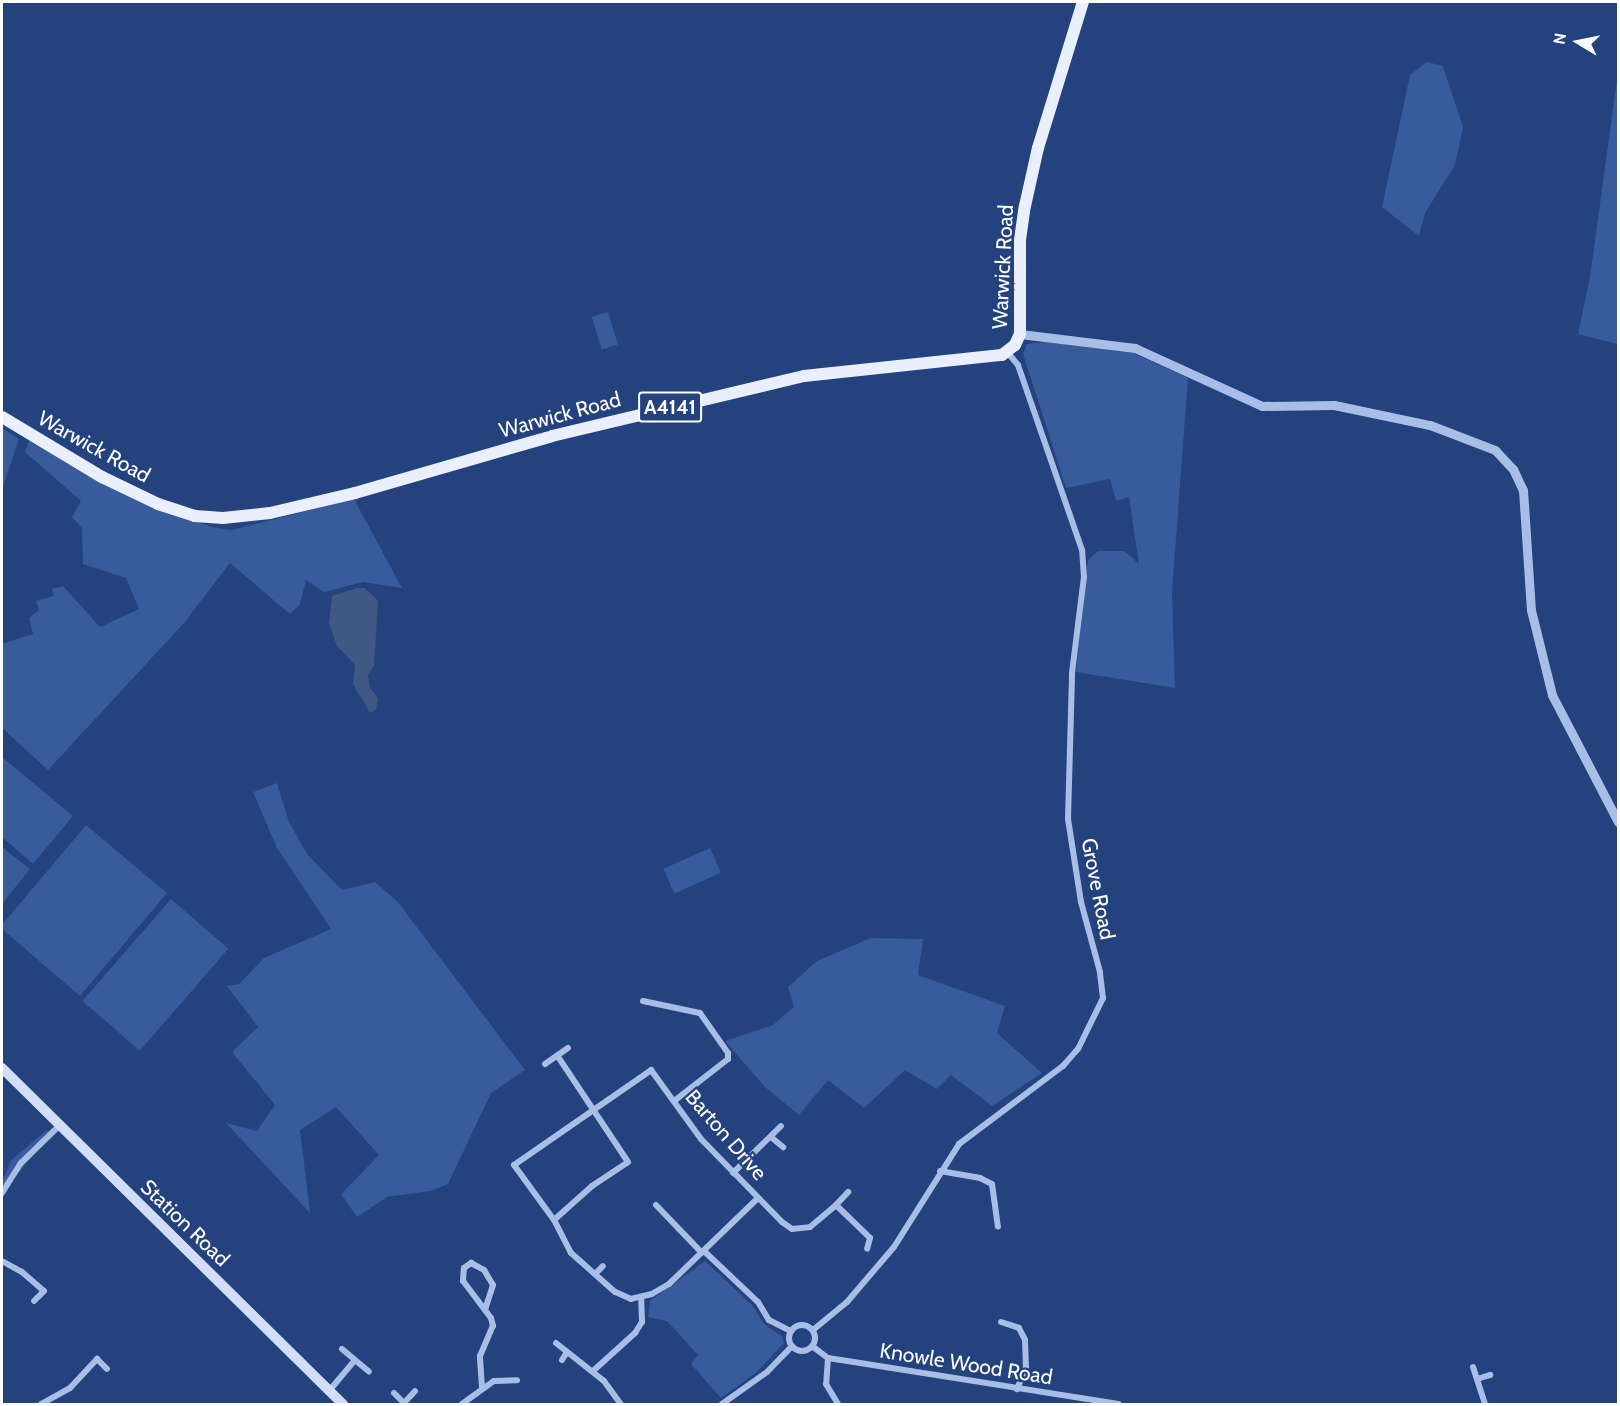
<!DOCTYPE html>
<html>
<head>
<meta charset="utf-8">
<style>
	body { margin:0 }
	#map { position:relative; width:1620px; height:1406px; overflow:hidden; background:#23427e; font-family:Cabin,sans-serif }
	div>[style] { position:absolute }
	.green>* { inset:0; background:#375b9b; transform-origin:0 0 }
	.water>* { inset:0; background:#405883 }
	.minor>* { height:6px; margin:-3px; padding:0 3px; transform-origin:3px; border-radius:3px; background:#a8bee6 }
	.minor>.ring { margin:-3px; padding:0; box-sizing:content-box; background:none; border:6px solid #a8bee6; border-radius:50% }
	.tertiary>* { height:9px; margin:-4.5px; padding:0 4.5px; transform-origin:4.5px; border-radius:4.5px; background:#a8bee6 }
	.secondary>* { height:10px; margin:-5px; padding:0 5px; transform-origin:5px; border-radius:5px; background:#d2def5 }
	.primary>* { height:12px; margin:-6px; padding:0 6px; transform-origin:6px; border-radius:6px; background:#e9effd }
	span { translate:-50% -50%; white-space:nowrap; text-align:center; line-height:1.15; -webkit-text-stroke:4.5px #23427e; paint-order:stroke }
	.shield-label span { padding:2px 4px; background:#23427e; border:2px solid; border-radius:4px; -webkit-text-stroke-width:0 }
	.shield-label { font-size:20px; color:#fff; font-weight:700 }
	.street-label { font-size:21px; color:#fff }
	.frame { position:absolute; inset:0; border:3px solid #fff; pointer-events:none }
	.north { position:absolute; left:1548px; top:12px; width:60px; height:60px; -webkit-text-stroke:4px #23427e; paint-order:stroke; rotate:280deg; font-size:16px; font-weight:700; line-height:24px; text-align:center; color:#fff }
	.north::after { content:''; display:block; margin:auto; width:21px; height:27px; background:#fff; clip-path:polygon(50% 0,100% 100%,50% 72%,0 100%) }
</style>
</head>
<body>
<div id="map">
	<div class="green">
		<div style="clip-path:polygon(1427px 62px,1443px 66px,1463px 127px,1455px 165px,1425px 213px,1419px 236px,1382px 207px,1410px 75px)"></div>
		<div style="clip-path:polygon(1618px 72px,1618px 344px,1578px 334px,1590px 277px)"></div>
		<div style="left:608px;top:312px;width:34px;height:17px;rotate:73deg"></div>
		<div style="clip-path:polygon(1046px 342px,1133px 353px,1188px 378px,1172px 592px,1175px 688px,1076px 672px,1088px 560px,1098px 551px,1124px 551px,1139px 564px,1129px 497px,1116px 501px,1110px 479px,1066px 488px,1023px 354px,1027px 344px)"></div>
		<div style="clip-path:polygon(2px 428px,19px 439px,2px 490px)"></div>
		<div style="clip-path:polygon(29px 440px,135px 498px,212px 527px,232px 530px,354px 499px,402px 588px,363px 582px,324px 592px,306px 580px,300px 604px,290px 614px,230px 563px,184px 623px,48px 770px,2px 728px,2px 644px,33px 634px,29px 618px,39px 610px,36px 601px,54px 596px,52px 589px,63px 586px,100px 627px,139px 609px,126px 578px,83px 564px,82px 528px,72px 517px,81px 501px,25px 452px)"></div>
		<div style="clip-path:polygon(2px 757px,73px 816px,33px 864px,2px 837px)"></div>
		<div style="clip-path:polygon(277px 783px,289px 822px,307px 854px,342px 890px,375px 882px,397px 901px,525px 1070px,491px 1093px,448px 1184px,430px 1191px,387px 1197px,357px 1217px,341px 1194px,379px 1155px,336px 1107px,300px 1130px,310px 1213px,226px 1123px,257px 1131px,275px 1105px,232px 1052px,258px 1027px,227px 986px,239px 984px,264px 958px,331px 929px,277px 848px,253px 792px)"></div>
		<div style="clip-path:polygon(86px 825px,167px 893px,80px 996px,2px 929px,2px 925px)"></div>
		<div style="clip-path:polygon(2px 847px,30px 869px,2px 904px)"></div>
		<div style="left:710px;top:848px;width:27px;height:51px;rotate:66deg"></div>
		<div style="left:171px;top:899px;width:76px;height:135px;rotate:41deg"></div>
		<div style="clip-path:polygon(871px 938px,923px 939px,918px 975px,1005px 1006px,997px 1033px,1042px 1073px,992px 1106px,951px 1075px,937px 1089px,905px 1070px,864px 1108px,828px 1080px,799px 1115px,765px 1087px,725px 1041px,773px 1025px,794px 1007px,788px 987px,817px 961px)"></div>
		<div style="clip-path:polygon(47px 1130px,52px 1132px,7px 1187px,2px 1183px,11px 1160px)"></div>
		<div style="clip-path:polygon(705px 1261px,752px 1305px,765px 1325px,782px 1336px,784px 1343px,757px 1372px,721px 1398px,691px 1364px,698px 1355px,667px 1321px,648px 1317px,650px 1301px)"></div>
	</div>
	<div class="water">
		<div style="clip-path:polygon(357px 588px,365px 588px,378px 601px,374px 666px,368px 675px,370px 688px,378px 698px,376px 709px,370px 713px,353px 684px,355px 665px,337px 646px,329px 623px,332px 596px)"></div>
	</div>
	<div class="minor">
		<div style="left:643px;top:1001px;width:58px;rotate:11.9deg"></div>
		<div style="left:700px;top:1013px;width:49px;rotate:55deg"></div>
		<div style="left:728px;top:1053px;width:6px;rotate:90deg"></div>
		<div style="left:728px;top:1059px;width:68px;rotate:142.1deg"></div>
		<div style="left:545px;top:1064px;width:28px;rotate:-35deg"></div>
		<div style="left:771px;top:1137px;width:16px;rotate:40deg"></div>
		<div style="left:940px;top:1171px;width:41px;rotate:9.9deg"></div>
		<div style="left:980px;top:1178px;width:13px;rotate:27deg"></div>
		<div style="left:992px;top:1184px;width:43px;rotate:82.1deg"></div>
		<div style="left:733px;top:1173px;width:67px;rotate:-44.4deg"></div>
		<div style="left:2px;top:1193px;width:36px;rotate:-58deg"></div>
		<div style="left:21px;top:1163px;width:56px;rotate:-44.3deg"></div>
		<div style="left:758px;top:1198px;width:124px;rotate:136deg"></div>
		<div style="left:669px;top:1284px;width:20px;rotate:150deg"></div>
		<div style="left:652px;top:1294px;width:22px;rotate:167deg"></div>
		<div style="left:631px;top:1299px;width:17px;rotate:-156deg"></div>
		<div style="left:615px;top:1292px;width:59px;rotate:-138.4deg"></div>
		<div style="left:571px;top:1253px;width:37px;rotate:-117deg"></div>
		<div style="left:554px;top:1220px;width:68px;rotate:-126deg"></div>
		<div style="left:514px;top:1165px;width:167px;rotate:-34.7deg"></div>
		<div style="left:651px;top:1070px;width:85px;rotate:54.1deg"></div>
		<div style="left:701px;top:1139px;width:116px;rotate:45.7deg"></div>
		<div style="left:782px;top:1222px;width:12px;rotate:35deg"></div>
		<div style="left:792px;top:1229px;width:18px;rotate:-6deg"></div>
		<div style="left:810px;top:1227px;width:34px;rotate:-40deg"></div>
		<div style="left:836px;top:1205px;width:47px;rotate:44.1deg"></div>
		<div style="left:870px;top:1238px;width:11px;rotate:105deg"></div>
		<div style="left:656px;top:1205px;width:66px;rotate:46.2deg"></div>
		<div style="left:836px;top:1205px;width:18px;rotate:-47deg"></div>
		<div style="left:554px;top:1220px;width:51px;rotate:-41.8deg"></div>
		<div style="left:592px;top:1186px;width:43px;rotate:-33.7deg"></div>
		<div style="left:628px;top:1162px;width:128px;rotate:-123.6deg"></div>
		<div style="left:704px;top:1251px;width:74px;rotate:43.4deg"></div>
		<div style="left:758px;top:1302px;width:21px;rotate:59deg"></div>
		<div style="left:769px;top:1320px;width:25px;rotate:27deg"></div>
		<div style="left:2px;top:1261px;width:23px;rotate:29deg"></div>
		<div style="left:22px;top:1272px;width:29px;rotate:41deg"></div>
		<div style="left:44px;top:1291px;width:14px;rotate:135deg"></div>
		<div style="left:595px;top:1274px;width:11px;rotate:-45deg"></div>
		<div style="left:1001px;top:1322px;width:19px;rotate:18deg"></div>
		<div style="left:1019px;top:1328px;width:13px;rotate:63deg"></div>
		<div style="left:1025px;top:1340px;width:27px;rotate:88deg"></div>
		<div style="left:1026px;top:1367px;width:24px;rotate:112deg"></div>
		<div class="ring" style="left:789px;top:1325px;width:20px;height:20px"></div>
		<div style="left:813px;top:1330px;width:44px;rotate:-39.5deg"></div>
		<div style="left:847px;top:1302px;width:72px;rotate:-49.5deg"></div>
		<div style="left:894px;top:1247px;width:122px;rotate:-57.7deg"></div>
		<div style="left:959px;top:1144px;width:130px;rotate:-36.9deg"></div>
		<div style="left:1063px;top:1066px;width:23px;rotate:-49deg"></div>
		<div style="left:1078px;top:1049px;width:57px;rotate:-63.9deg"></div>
		<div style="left:1103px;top:998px;width:26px;rotate:-97deg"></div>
		<div style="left:1100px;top:972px;width:73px;rotate:-105.2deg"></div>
		<div style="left:1081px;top:902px;width:84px;rotate:-98.9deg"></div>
		<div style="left:1068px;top:819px;width:146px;rotate:-88.4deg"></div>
		<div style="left:1072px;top:673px;width:97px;rotate:-82.9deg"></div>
		<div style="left:1084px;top:577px;width:27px;rotate:-94deg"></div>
		<div style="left:1082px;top:550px;width:196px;rotate:-109.1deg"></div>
		<div style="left:1018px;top:365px;width:17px;rotate:-130deg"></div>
		<div style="left:556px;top:1343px;width:61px;rotate:38.4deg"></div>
		<div style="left:604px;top:1381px;width:29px;rotate:54deg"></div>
		<div style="left:812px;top:1346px;width:20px;rotate:37deg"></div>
		<div style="left:828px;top:1358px;width:13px;rotate:9deg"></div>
		<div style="left:841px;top:1360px;width:281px;rotate:9deg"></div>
		<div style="left:342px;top:1349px;width:35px;rotate:40deg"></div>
		<div style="left:828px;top:1358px;width:26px;rotate:94deg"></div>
		<div style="left:826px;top:1384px;width:23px;rotate:59deg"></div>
		<div style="left:562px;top:1360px;width:9px;rotate:-58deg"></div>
		<div style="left:1473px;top:1367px;width:39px;rotate:72deg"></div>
		<div style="left:593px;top:1371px;width:57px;rotate:-42.1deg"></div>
		<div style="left:635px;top:1333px;width:13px;rotate:-58deg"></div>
		<div style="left:642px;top:1322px;width:24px;rotate:-92deg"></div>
		<div style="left:1477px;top:1379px;width:14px;rotate:-17deg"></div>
		<div style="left:482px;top:1387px;width:31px;rotate:-94deg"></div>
		<div style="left:480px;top:1356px;width:33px;rotate:-67deg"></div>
		<div style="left:493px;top:1326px;width:8px;rotate:-104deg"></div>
		<div style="left:491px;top:1318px;width:46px;rotate:-127.1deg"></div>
		<div style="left:463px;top:1281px;width:13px;rotate:-86deg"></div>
		<div style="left:464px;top:1268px;width:9px;rotate:-36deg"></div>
		<div style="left:471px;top:1263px;width:15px;rotate:28deg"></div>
		<div style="left:484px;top:1270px;width:17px;rotate:59deg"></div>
		<div style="left:493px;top:1285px;width:26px;rotate:108deg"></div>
		<div style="left:329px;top:1391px;width:40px;rotate:-50deg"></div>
		<div style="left:394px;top:1393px;width:16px;rotate:45deg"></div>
		<div style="left:404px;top:1403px;width:16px;rotate:-47deg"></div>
		<div style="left:41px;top:1404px;width:33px;rotate:-29deg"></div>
		<div style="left:70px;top:1388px;width:40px;rotate:-47deg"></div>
		<div style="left:97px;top:1359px;width:14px;rotate:45deg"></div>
		<div style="left:462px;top:1404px;width:39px;rotate:-36deg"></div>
		<div style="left:494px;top:1381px;width:23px;rotate:-2deg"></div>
		<div style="left:722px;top:1404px;width:55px;rotate:-35.4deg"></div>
		<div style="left:767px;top:1372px;width:36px;rotate:-46deg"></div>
	</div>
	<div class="tertiary">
		<div style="left:1020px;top:334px;width:116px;rotate:6.9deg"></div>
		<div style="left:1135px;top:348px;width:140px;rotate:24.5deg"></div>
		<div style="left:1262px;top:406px;width:72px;rotate:-0.8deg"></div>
		<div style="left:1334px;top:405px;width:98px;rotate:11.8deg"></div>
		<div style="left:1430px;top:425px;width:70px;rotate:21deg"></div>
		<div style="left:1495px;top:450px;width:26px;rotate:47deg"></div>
		<div style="left:1513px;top:469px;width:23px;rotate:65deg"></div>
		<div style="left:1523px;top:490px;width:120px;rotate:86.2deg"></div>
		<div style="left:1531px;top:610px;width:88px;rotate:76.1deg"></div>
		<div style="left:1552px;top:695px;width:143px;rotate:62.5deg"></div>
	</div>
	<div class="secondary">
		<div style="left:2px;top:1068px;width:479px;rotate:44.6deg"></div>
	</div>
	<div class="primary">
		<div style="left:2px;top:417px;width:117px;rotate:31deg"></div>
		<div style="left:102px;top:477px;width:62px;rotate:25.7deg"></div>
		<div style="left:158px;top:504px;width:39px;rotate:18deg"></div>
		<div style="left:195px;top:516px;width:28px;rotate:4deg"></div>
		<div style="left:223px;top:518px;width:47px;rotate:-6.1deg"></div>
		<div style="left:270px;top:513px;width:87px;rotate:-13.2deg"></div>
		<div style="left:355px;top:493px;width:205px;rotate:-16.1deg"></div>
		<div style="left:552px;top:436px;width:259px;rotate:-13.4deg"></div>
		<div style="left:804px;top:376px;width:199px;rotate:-6.1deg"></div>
		<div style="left:1002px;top:355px;width:16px;rotate:-38deg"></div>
		<div style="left:1015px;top:345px;width:12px;rotate:-66deg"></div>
		<div style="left:1020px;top:334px;width:94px;rotate:-90deg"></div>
		<div style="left:1020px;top:240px;width:34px;rotate:-82deg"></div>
		<div style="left:1025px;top:206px;width:59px;rotate:-77.4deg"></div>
		<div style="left:1038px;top:148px;width:153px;rotate:-72.9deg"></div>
	</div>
	<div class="shield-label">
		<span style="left:670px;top:407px">A4141</span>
	</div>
	<div class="street-label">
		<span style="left:1003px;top:267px;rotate:-87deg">Warwick Road</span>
		<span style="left:560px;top:415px;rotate:-15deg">Warwick Road</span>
		<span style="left:94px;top:447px;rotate:29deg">Warwick Road</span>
		<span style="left:1098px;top:889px;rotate:79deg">Grove Road</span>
		<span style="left:726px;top:1135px;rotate:49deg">Barton Drive</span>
		<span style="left:185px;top:1223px;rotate:44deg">Station Road</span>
		<span style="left:966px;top:1364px;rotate:9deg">Knowle Wood Road</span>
	</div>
	<div class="frame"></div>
	<div class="north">N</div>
</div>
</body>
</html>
